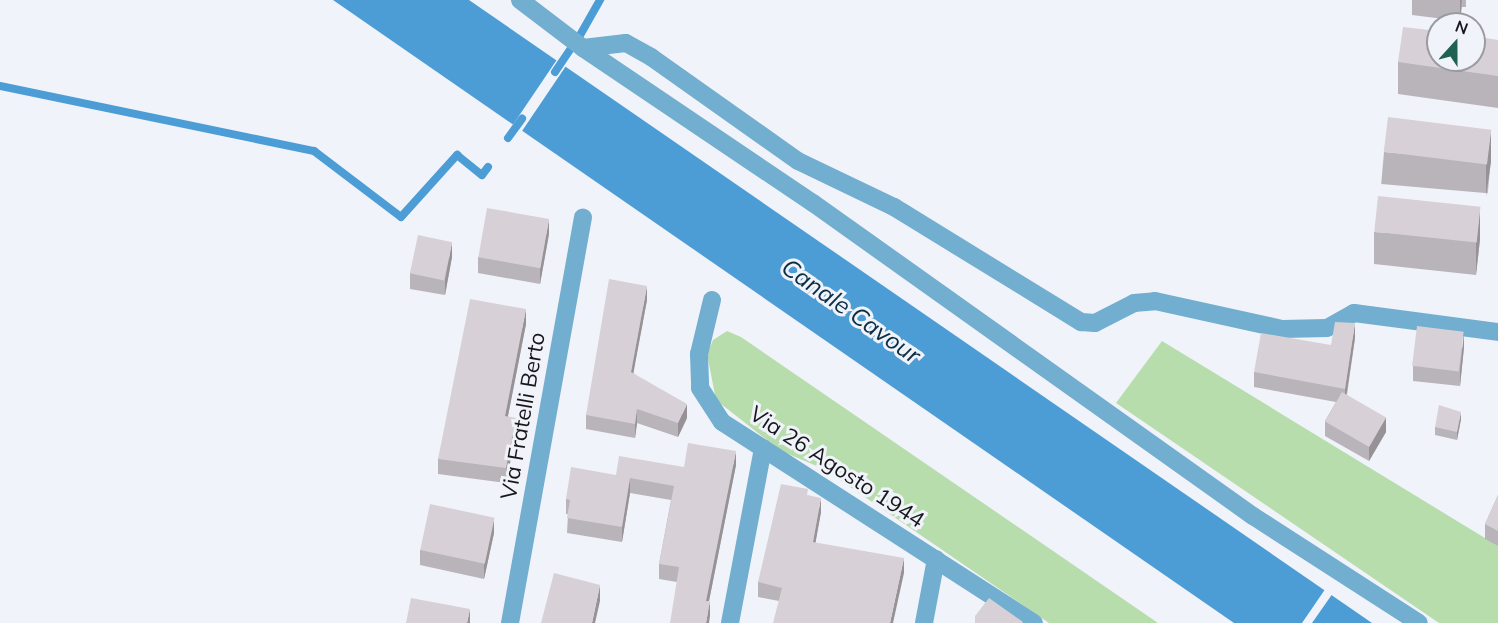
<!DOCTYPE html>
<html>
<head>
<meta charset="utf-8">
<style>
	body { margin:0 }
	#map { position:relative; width:1498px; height:623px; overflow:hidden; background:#f1f3fa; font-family:Mulish,sans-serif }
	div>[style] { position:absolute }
	.green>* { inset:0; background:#b7ddad }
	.water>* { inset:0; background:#4c9dd5 }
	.pier>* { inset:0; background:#f1f3fa; transform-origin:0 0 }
	.stream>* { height:8px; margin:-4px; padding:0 4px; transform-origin:4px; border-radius:4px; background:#4c9dd5 }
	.minor>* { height:18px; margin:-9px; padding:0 9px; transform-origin:9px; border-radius:9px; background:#72aecf }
	.wall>* { inset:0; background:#b9b4b9; transform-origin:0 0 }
	.shaded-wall>* { inset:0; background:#969296 }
	.building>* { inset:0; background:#d7d1d7; transform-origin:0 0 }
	span { translate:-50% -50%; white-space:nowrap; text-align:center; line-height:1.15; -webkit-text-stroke:6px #f1f3fa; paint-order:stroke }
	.street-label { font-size:22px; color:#16171a }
	.water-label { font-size:24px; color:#0b2f46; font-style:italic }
	.north { position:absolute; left:1426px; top:12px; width:60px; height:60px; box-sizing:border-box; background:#f1f3fa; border:2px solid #999ba0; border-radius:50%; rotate:21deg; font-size:16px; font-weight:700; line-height:24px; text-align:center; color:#16171a }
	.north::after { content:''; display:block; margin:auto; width:21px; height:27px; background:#206252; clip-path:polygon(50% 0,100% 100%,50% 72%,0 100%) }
</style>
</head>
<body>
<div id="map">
	<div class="green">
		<div style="clip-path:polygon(727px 331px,741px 337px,1158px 623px,1049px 623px,824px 469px,781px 451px,716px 400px,707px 354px,713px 340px)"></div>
		<div style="clip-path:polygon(1162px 341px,1498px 546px,1498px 623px,1439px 623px,1116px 403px)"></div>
	</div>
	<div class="water">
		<div style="clip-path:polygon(333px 0,469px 0,1372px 623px,1234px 623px)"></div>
	</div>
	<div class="pier">
		<div style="left:558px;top:58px;width:11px;height:83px;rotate:34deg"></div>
		<div style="clip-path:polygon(1326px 588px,1333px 593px,1312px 623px,1302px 623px)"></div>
	</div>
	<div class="stream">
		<div style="left:579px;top:37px;width:43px;rotate:-60.4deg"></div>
		<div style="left:555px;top:72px;width:27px;rotate:-56deg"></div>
		<div style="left:0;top:86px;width:321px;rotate:11.7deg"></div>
		<div style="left:314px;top:151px;width:109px;rotate:37.2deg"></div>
		<div style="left:401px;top:217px;width:84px;rotate:-47.9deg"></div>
		<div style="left:457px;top:155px;width:32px;rotate:39deg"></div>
		<div style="left:482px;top:175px;width:10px;rotate:-53deg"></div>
		<div style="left:508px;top:138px;width:24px;rotate:-54deg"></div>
	</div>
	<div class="minor">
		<div style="left:520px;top:0;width:79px;rotate:37.3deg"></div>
		<div style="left:583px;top:48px;width:277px;rotate:34deg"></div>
		<div style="left:813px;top:203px;width:540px;rotate:35.43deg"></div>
		<div style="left:1253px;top:516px;width:197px;rotate:32.8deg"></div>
		<div style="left:583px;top:48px;width:43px;rotate:-6.6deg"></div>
		<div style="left:626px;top:43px;width:29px;rotate:29deg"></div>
		<div style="left:651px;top:57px;width:180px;rotate:35.3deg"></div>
		<div style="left:798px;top:161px;width:106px;rotate:25.6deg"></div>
		<div style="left:894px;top:207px;width:220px;rotate:31.6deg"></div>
		<div style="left:1081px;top:322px;width:14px;rotate:4deg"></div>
		<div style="left:1095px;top:323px;width:44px;rotate:-27.1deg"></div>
		<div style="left:1134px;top:303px;width:21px;rotate:-5deg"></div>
		<div style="left:1155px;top:301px;width:130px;rotate:12.4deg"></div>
		<div style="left:1282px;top:329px;width:45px;rotate:-1.3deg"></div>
		<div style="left:1327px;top:328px;width:31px;rotate:-29deg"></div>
		<div style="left:1354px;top:313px;width:145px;rotate:7.5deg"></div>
		<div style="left:712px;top:300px;width:56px;rotate:103.5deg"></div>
		<div style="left:699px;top:354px;width:34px;rotate:88deg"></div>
		<div style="left:700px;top:388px;width:40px;rotate:57.1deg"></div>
		<div style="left:722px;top:422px;width:371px;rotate:32.8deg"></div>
		<div style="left:510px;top:623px;width:412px;rotate:-79.8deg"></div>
		<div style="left:730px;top:623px;width:178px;rotate:-79.3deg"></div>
		<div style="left:924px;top:623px;width:65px;rotate:-79.4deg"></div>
	</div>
	<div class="wall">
		<div style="clip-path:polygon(1412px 0,1466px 0,1466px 7px,1462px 7px,1460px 21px,1412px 15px)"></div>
		<div style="clip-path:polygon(1498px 40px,1498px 108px,1398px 94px,1398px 62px)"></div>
		<div style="left:1384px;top:152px;width:107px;height:32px;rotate:5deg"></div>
		<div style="clip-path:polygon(1374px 232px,1480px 239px,1476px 275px,1374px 264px)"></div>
		<div style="clip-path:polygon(549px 234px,540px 284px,478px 273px,478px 257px)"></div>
		<div style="clip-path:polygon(452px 257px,445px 295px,410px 289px,410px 273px)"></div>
		<div style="clip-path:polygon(647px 300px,633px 373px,687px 418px,678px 437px,637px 423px,635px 438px,586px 429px,586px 415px)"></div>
		<div style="clip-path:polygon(526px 324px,508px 416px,516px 433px,506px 483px,438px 474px,438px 459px)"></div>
		<div style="clip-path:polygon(1355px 338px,1347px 395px,1386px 432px,1369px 461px,1325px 436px,1325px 421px,1336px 402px,1254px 387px,1254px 372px,1331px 345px)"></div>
		<div style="clip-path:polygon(1464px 347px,1460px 386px,1413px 381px,1413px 366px)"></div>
		<div style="clip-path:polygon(1461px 419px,1457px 440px,1435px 435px,1435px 427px)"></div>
		<div style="clip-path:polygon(736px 465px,709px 601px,710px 616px,677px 582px,659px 579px,659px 564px,671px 500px,630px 493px,622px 542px,567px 533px,568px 514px,566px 514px,566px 499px,616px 475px,684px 467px)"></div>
		<div style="clip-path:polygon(808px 495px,821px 512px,815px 543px,904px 573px,779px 601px,758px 597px,758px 582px)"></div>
		<div style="clip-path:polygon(1498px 495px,1498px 546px,1485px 539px,1485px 524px)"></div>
		<div style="clip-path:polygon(494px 533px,484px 579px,420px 565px,420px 550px)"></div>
	</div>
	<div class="shaded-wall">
		<div style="clip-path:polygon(1460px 0,1462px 0,1460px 21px)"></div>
		<div style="clip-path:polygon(1491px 130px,1491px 162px,1486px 196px,1486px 164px)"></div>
		<div style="clip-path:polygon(1480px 207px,1480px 239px,1476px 275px,1476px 243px)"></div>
		<div style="clip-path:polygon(549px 219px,549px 234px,540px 284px,540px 269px)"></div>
		<div style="clip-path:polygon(452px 242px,452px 257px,445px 295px,445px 280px)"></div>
		<div style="clip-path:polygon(647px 286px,647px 300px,631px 386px,631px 372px)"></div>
		<div style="clip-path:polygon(526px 309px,526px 324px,505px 431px,505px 416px)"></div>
		<div style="clip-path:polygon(1355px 323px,1355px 338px,1345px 404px,1345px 389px)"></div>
		<div style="clip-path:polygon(1464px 332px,1464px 347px,1460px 386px,1460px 371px)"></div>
		<div style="clip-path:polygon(687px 404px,687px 418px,678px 437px,678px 423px)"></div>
		<div style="clip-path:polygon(637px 409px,637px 423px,635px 438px,635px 424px)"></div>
		<div style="clip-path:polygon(1461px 412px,1461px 419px,1457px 440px,1457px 432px)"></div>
		<div style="clip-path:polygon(1386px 417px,1386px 432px,1369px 461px,1369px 446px)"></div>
		<div style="clip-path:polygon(516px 418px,516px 433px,506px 483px,506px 468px)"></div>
		<div style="clip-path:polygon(736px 451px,736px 465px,706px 616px,706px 601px)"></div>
		<div style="clip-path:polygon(630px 478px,630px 493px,622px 542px,622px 527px)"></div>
		<div style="clip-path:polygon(821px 498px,821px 512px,813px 557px,813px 542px)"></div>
		<div style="clip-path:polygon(494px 518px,494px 533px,484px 579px,484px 564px)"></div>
		<div style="clip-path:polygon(904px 558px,904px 573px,893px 623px,890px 623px)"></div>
		<div style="clip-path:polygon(600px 585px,600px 601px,595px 623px,592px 623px)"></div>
		<div style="clip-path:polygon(710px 601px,710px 616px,709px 623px,706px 623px)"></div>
		<div style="clip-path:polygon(470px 609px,470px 623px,467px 623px)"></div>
	</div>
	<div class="building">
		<div style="clip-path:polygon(1403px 27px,1438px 31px,1438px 60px,1474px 60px,1474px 36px,1498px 40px,1498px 76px,1398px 62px)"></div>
		<div style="left:1388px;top:117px;width:104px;height:35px;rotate:7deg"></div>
		<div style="left:1378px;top:196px;width:103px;height:36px;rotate:6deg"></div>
		<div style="left:487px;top:208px;width:63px;height:50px;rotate:10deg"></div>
		<div style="left:418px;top:235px;width:35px;height:39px;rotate:12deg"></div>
		<div style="clip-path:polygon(609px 279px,647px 286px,631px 372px,687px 404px,678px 423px,637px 409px,635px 424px,586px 415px)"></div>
		<div style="clip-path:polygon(470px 299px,526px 309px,505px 416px,516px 418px,506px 468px,438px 459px)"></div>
		<div style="clip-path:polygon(1335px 322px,1355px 323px,1345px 389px,1254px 372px,1261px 333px,1331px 345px)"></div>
		<div style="left:1417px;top:326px;width:47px;height:40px;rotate:7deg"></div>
		<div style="left:1342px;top:392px;width:51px;height:34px;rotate:30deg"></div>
		<div style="clip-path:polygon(1439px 405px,1461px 412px,1457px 432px,1435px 427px)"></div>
		<div style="clip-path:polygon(688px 443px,736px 451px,706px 601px,710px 601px,706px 623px,670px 623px,679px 567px,659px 564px,674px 486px,630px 478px,622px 527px,567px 518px,570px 500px,566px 499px,571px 467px,616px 475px,619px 456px,684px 467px)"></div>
		<div style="clip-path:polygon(781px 484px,808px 489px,807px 495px,821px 498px,813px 542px,904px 558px,890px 623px,773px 623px,782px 588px,758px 582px)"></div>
		<div style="clip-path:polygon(1498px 495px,1498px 531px,1485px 524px)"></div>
		<div style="left:430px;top:504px;width:66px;height:47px;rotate:12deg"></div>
		<div style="clip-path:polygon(554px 573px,600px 585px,592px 623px,541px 623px)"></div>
		<div style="clip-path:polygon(411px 598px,470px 609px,467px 623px,406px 623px)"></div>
		<div style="clip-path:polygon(989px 598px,1023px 622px,1022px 623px,975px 623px,975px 616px)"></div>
	</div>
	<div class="street-label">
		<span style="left:523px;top:416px;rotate:-80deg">Via Fratelli Berto</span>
		<span style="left:837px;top:467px;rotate:33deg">Via 26 Agosto 1944</span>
	</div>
	<div class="water-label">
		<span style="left:851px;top:311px;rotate:35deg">Canale Cavour</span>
	</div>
	<div class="north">N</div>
</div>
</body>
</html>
